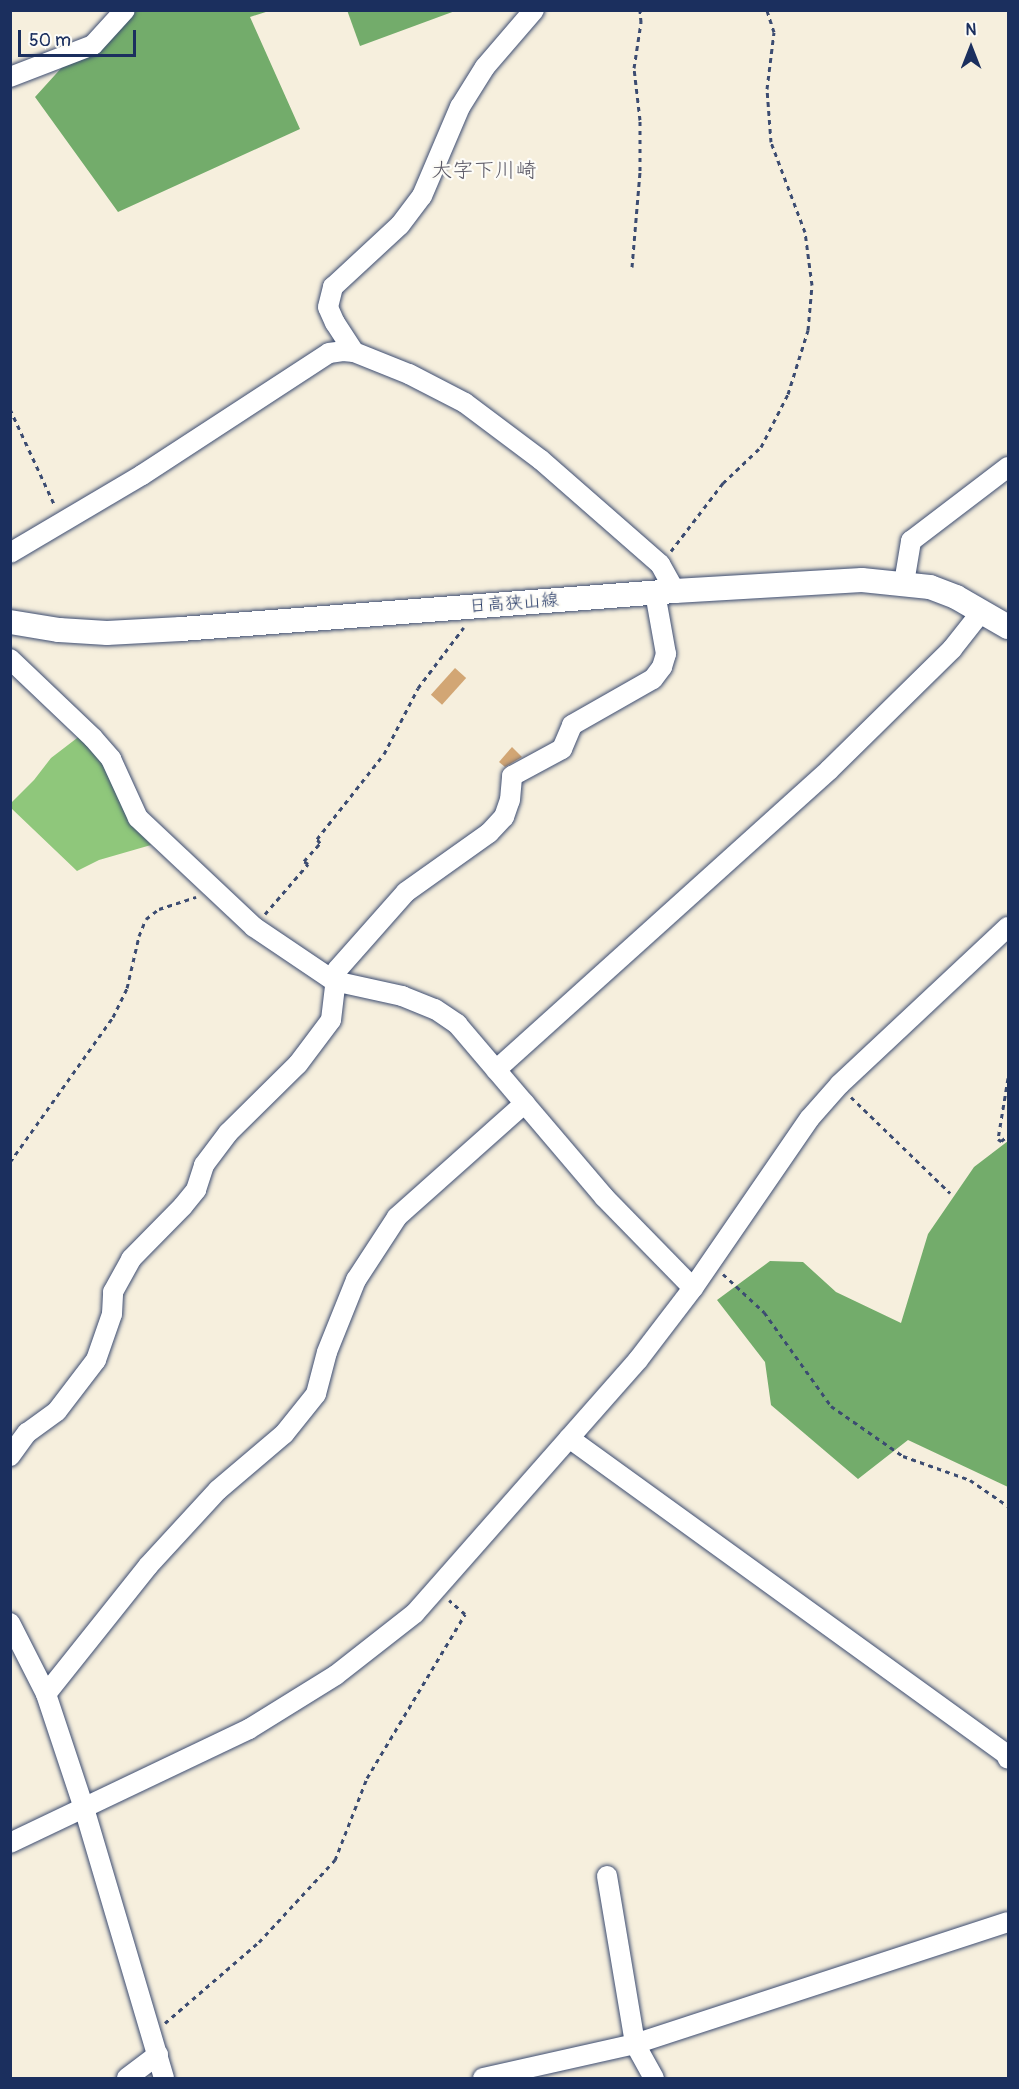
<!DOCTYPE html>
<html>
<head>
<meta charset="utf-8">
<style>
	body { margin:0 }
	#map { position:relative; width:1019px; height:2089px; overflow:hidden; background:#f6efdd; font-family:Pangolin,"Klee One",sans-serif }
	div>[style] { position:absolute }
	.green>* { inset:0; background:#8fc77b }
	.forest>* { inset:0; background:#73ac6b }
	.building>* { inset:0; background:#d2a674; transform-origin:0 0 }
	.path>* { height:3px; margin-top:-1.5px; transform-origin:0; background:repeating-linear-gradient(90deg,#3c4c71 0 4.5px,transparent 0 9px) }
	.roads { filter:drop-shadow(0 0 2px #3c4c71) drop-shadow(0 0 2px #3c4c71) }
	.minor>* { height:20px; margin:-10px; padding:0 10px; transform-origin:10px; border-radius:10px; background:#fff }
	.major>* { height:24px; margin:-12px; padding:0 12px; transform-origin:12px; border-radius:12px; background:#fff }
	span { translate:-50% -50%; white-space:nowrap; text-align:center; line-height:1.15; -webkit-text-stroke:4.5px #fdfcf7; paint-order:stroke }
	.street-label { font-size:18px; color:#1b2f5e }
	.quarter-label { font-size:21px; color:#5b5966 }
	.frame { position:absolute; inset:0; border:12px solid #1b2f5e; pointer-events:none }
	.north { position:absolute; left:941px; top:18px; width:60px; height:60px; -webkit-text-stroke:4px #fdfcf7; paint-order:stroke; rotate:0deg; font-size:16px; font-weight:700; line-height:24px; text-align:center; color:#1b2f5e }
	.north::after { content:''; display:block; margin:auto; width:21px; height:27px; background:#1b2f5e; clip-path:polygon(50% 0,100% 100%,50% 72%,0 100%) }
	.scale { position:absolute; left:18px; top:30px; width:118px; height:27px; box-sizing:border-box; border:3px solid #1b2f5e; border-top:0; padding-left:8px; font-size:18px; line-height:21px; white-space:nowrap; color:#1b2f5e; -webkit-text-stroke:4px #fdfcf7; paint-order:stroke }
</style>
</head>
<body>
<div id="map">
	<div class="green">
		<div style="clip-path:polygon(81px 735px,97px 753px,131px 824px,151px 845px,99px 860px,77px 871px,11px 808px,11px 803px,34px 780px,51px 758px)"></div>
	</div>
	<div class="forest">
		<div style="clip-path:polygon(347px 10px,455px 10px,455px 11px,360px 46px)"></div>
		<div style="clip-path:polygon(113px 11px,269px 11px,250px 17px,300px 129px,118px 212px,35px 97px)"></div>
		<div style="clip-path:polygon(1008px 1141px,1008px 1487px,908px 1440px,858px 1479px,771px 1405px,765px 1362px,717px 1300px,770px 1261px,803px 1262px,836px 1292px,901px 1323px,928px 1234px,974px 1167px)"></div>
	</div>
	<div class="building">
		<div style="left:455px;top:668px;width:15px;height:36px;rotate:42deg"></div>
		<div style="clip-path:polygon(512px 747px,522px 757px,505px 767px,499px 762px)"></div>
	</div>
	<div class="path">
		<div style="left:632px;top:267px;width:96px;rotate:-85.2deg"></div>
		<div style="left:640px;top:171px;width:51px;rotate:-90deg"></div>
		<div style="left:640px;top:120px;width:52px;rotate:-96.6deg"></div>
		<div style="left:634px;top:68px;width:47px;rotate:-81.3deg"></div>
		<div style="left:641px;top:22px;width:12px;rotate:-95deg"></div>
		<div style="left:10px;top:409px;width:107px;rotate:65.1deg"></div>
		<div style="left:671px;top:551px;width:86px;rotate:-52.6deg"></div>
		<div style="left:723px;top:483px;width:52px;rotate:-43.5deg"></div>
		<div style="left:761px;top:447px;width:59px;rotate:-63deg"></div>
		<div style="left:788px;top:394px;width:67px;rotate:-72.6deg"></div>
		<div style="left:808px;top:330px;width:45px;rotate:-84.9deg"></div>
		<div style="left:812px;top:285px;width:53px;rotate:-97.5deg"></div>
		<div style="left:805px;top:232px;width:96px;rotate:-110.7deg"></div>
		<div style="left:771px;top:142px;width:53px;rotate:-94.3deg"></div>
		<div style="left:767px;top:89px;width:57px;rotate:-83deg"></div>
		<div style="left:774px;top:32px;width:23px;rotate:-108deg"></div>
		<div style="left:265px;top:914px;width:66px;rotate:-49.3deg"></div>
		<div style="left:308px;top:864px;width:5px;rotate:-143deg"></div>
		<div style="left:304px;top:861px;width:24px;rotate:-48deg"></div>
		<div style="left:320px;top:843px;width:5px;rotate:-127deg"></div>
		<div style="left:317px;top:839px;width:108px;rotate:-51.8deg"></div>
		<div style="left:384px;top:754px;width:74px;rotate:-62.7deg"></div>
		<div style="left:418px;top:688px;width:76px;rotate:-53deg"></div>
		<div style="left:1008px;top:1078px;width:62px;rotate:99.3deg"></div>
		<div style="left:998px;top:1139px;width:4px;rotate:34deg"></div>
		<div style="left:1001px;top:1141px;width:9px;rotate:-36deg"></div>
		<div style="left:851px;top:1097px;width:138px;rotate:44.1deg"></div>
		<div style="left:10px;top:1162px;width:178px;rotate:-54.6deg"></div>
		<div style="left:113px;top:1017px;width:32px;rotate:-64deg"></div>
		<div style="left:127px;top:988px;width:53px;rotate:-77deg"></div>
		<div style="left:139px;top:936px;width:18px;rotate:-68deg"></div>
		<div style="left:146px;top:919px;width:16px;rotate:-38deg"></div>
		<div style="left:159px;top:909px;width:39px;rotate:-18deg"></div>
		<div style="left:723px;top:1274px;width:56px;rotate:42.8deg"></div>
		<div style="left:764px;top:1312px;width:115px;rotate:54.5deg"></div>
		<div style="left:831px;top:1406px;width:88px;rotate:34.8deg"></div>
		<div style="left:903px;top:1456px;width:71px;rotate:19.7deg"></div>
		<div style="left:970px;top:1480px;width:46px;rotate:34.4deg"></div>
		<div style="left:165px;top:2023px;width:124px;rotate:-40.8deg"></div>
		<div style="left:259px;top:1942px;width:112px;rotate:-47.2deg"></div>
		<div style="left:335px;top:1860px;width:88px;rotate:-68.7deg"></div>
		<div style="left:367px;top:1778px;width:191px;rotate:-59.1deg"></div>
		<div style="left:465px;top:1614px;width:21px;rotate:-139deg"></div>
	</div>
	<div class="roads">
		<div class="minor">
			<div style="left:10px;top:77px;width:89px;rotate:-21.1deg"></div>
			<div style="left:93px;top:45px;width:47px;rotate:-47.6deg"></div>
			<div style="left:354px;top:352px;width:35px;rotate:-123deg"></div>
			<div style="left:335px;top:323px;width:17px;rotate:-114deg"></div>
			<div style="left:328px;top:307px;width:21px;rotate:-76deg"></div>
			<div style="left:333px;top:287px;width:91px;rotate:-42.8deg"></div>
			<div style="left:400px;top:225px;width:36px;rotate:-53deg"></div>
			<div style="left:422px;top:196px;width:97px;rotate:-66.9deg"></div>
			<div style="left:460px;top:107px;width:47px;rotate:-58deg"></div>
			<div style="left:485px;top:67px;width:75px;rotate:-49.3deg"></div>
			<div style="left:10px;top:553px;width:153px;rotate:-30.6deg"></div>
			<div style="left:142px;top:475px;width:223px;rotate:-33.1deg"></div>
			<div style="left:329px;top:353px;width:14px;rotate:-8deg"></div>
			<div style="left:343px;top:351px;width:11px;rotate:5deg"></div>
			<div style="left:354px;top:352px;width:59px;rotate:21.8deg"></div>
			<div style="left:409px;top:374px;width:63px;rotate:27.4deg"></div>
			<div style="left:465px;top:403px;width:95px;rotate:36.9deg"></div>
			<div style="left:541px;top:460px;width:158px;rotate:41.2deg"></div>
			<div style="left:660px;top:564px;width:31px;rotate:61deg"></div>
			<div style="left:904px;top:583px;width:43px;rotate:-80.5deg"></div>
			<div style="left:911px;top:541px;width:122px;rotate:-37.3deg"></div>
			<div style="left:10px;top:659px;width:115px;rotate:43.6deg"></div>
			<div style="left:93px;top:738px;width:28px;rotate:49deg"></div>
			<div style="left:111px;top:759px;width:65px;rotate:65.4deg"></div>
			<div style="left:138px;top:818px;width:159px;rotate:43.2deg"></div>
			<div style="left:254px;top:927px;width:97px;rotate:34deg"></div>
			<div style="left:334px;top:981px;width:70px;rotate:12.4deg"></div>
			<div style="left:402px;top:996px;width:35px;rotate:22deg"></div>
			<div style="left:435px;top:1009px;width:27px;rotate:34deg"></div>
			<div style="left:457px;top:1024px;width:227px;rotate:49.6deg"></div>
			<div style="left:604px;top:1197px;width:127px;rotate:45.6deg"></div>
			<div style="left:496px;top:1070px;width:448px;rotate:-42deg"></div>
			<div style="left:829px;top:770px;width:173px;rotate:-44.5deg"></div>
			<div style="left:952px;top:649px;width:48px;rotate:-51.7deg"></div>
			<div style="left:569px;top:1438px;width:539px;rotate:35.87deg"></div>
			<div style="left:1006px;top:1754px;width:5px;rotate:68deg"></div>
			<div style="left:10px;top:1456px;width:29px;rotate:-54deg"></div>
			<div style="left:27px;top:1433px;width:37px;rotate:-36deg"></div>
			<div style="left:57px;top:1411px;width:64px;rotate:-52.6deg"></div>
			<div style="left:96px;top:1360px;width:49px;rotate:-70.8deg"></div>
			<div style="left:112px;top:1314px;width:22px;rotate:-87deg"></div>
			<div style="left:113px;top:1292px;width:38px;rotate:-61deg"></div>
			<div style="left:131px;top:1259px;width:74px;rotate:-45.5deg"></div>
			<div style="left:183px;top:1206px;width:21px;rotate:-51deg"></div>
			<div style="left:196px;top:1190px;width:26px;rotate:-72deg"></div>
			<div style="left:204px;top:1165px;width:40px;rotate:-53deg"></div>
			<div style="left:228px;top:1133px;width:98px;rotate:-44.6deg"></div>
			<div style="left:298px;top:1064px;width:55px;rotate:-53.1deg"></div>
			<div style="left:331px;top:1020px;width:50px;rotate:-83.2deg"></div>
			<div style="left:337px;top:970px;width:104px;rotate:-48.5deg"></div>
			<div style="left:406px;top:892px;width:102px;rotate:-35.4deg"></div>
			<div style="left:489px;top:833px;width:22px;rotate:-47deg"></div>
			<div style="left:504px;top:817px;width:18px;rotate:-71deg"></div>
			<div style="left:510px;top:800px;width:24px;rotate:-85deg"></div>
			<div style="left:512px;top:776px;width:57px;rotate:-28.4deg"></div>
			<div style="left:562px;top:749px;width:26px;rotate:-67deg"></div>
			<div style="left:572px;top:725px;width:93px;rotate:-29.6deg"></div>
			<div style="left:653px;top:679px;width:15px;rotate:-53deg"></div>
			<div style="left:662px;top:667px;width:14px;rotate:-73deg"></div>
			<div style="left:666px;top:654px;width:62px;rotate:-100.2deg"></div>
			<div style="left:10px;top:1623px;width:80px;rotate:63.1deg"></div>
			<div style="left:46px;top:1694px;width:120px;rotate:71.6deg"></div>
			<div style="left:84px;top:1808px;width:282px;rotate:73.5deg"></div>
			<div style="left:46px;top:1694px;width:164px;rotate:-51.4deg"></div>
			<div style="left:148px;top:1566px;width:103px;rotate:-47.4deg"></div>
			<div style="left:218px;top:1490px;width:87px;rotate:-40.3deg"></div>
			<div style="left:284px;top:1434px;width:51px;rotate:-51.3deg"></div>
			<div style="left:316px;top:1394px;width:43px;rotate:-75.3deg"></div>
			<div style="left:327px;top:1352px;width:78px;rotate:-68.1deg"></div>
			<div style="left:356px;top:1280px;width:75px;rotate:-56.9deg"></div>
			<div style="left:397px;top:1217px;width:171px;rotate:-41.7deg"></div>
			<div style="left:10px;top:1843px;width:265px;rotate:-25.5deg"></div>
			<div style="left:249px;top:1729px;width:102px;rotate:-31.8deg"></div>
			<div style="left:336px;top:1675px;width:100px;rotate:-38.1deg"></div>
			<div style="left:415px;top:1613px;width:337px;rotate:-48.6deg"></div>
			<div style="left:638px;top:1360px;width:91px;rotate:-52.6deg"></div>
			<div style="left:693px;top:1288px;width:206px;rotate:-55.5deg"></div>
			<div style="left:810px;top:1118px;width:45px;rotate:-48.6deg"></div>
			<div style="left:840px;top:1084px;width:230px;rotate:-43.1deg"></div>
			<div style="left:607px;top:1876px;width:170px;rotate:80.5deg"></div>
			<div style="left:635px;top:2044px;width:39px;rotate:61deg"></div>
			<div style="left:127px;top:2078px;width:39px;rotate:-37deg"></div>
			<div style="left:483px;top:2078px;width:156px;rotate:-12.6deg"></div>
			<div style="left:635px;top:2044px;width:392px;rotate:-18.1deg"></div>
		</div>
		<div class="major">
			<div style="left:10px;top:622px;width:50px;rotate:9.3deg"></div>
			<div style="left:59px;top:630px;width:48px;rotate:3.6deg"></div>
			<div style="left:107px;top:633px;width:74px;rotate:-3.1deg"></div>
			<div style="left:181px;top:629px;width:495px;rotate:-4.4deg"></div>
			<div style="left:675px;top:591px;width:187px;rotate:-3.4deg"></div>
			<div style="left:862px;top:580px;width:68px;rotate:5.9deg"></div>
			<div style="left:930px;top:587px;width:28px;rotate:21deg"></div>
			<div style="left:956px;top:597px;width:60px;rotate:30deg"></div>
		</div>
	</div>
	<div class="street-label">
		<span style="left:514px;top:604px;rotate:-4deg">日高狭山線</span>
	</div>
	<div class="quarter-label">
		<span style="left:484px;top:171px">大字下川崎</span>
	</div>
	<div class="frame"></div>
	<div class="north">N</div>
	<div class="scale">50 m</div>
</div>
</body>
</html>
